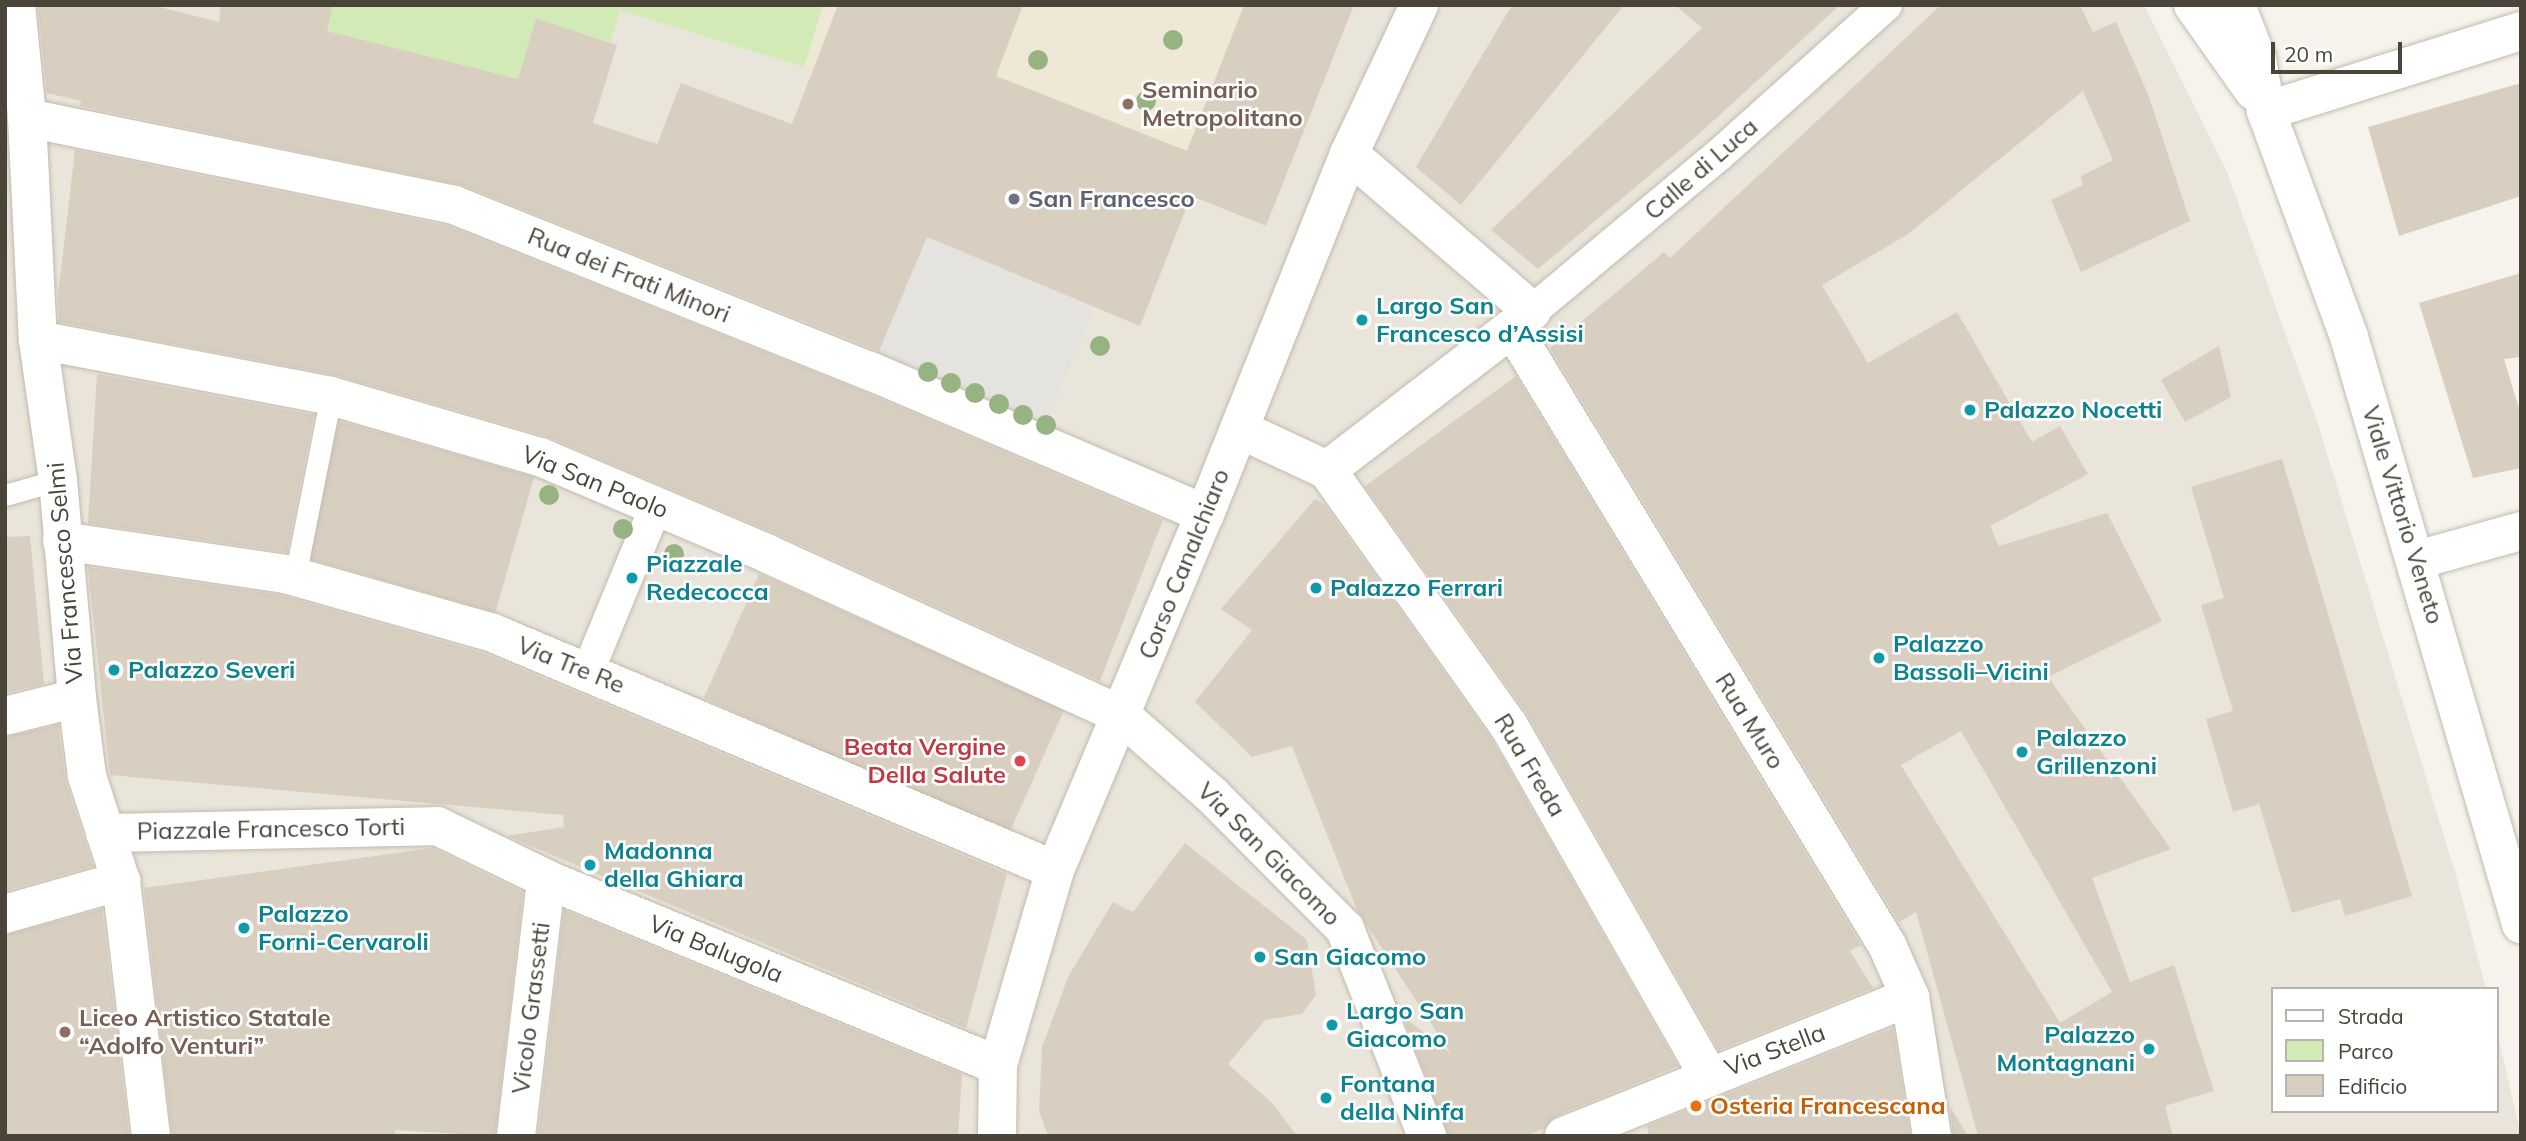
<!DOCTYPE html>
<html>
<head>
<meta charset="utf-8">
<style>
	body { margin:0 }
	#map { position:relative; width:2526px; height:1141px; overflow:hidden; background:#f6f3ec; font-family:Mulish,sans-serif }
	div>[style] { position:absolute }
	.residential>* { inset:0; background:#eae5da }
	.education>* { inset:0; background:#efe8d6 }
	.green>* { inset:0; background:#d2eab5 }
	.parking>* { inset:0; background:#e5e3e0; transform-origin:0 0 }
	.building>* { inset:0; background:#d8cfc1; transform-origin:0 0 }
	.roads { filter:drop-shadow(0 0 2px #c2bbae) drop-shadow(0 0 2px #c2bbae) }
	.service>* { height:21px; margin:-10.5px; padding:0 10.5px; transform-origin:10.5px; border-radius:10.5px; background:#fff }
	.pedestrian>* { height:32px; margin:-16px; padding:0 16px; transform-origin:16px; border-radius:16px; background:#fff }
	.minor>* { height:38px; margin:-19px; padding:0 19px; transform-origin:19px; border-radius:19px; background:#fff }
	.trees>* { width:20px; height:20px; margin:-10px; border-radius:50%; background:#97b381 }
	.dots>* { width:19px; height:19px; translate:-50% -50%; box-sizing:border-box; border:4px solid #fff; border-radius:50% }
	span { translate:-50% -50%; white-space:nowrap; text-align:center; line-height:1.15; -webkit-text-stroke:5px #fff; paint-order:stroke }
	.education-label { font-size:24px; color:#785e54; font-weight:700 }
	.left { translate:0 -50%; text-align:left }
	.street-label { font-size:24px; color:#4b4439 }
	.worship-label { font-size:24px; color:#5b616d; font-weight:700 }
	.culture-label { font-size:24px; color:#0d838f; font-weight:700 }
	.right { translate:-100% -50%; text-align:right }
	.health-label { font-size:24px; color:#be3a42; font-weight:700 }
	.food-label { font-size:24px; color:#c56008; font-weight:700 }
	.frame { position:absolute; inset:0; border:7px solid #4b4439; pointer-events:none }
	.legend { position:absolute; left:2271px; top:987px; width:228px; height:126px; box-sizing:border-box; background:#fff; border:2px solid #b7b4b0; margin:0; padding:9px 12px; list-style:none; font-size:21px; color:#4b4439 }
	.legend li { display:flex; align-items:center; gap:14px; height:35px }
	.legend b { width:35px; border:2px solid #b7b4b0 }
	.scale { position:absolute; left:2271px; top:42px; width:131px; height:32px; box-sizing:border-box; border:4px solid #4b4439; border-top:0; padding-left:9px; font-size:21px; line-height:24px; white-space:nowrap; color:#4b4439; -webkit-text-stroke:5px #fff; paint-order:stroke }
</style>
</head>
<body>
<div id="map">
	<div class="residential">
		<div style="clip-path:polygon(5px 5px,2144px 5px,2227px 172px,2317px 421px,2458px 882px,2486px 989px,2272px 989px,2272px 1111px,2496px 1111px,2496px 1027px,2521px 1136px,5px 1136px)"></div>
	</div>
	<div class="education">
		<div style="clip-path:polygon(621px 5px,1354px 5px,1266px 226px,818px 59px,813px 70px,804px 67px,620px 10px)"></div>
	</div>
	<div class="green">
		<div style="clip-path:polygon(333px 5px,823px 5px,804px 67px,620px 10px,610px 42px,536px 18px,518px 79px,327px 31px)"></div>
	</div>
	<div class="parking">
		<div style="left:927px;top:237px;width:182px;height:126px;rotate:23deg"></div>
	</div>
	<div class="building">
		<div style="clip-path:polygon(38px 5px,152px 5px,219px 22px,221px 5px,333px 5px,327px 31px,518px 79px,536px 18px,617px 45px,593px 123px,657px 144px,681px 83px,792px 124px,838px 5px,1023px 5px,996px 76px,1187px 151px,1244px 5px,1354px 5px,1266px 226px,1191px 196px,1140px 326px,927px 237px,879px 351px,462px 185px,80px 106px,81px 101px,47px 93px)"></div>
		<div style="clip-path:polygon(1512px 5px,1624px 5px,1461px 205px,1416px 167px)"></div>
		<div style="clip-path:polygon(1675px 5px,1840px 5px,1700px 133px,1538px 269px,1491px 230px,1702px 28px)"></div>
		<div style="clip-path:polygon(evenodd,1941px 5px,2080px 5px,2093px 32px,2116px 22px,2148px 94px,2190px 221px,2081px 272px,2051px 200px,2083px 185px,2081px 176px,2113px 160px,2083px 91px,1908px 234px,1822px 285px,1868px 363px,1957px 312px,2032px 442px,2060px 426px,2088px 474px,1990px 526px,1999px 546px,2107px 513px,2162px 621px,2048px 677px,2171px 849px,2092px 878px,2130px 982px,2174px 965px,2214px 1091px,2165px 1106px,2173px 1136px,1978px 1136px,1916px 912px,1899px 922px,1550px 348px,1664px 252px,1670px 258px,1941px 5px,1961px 731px,2112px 992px,2060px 1023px,1901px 765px,1961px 731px)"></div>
		<div style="clip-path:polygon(2521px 83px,2521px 196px,2399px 236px,2368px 127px)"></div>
		<div style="clip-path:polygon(75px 150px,448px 226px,862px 391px,1163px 520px,1100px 681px,777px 534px,546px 436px,335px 375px,59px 322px,58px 296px)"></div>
		<div style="clip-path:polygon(2521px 273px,2521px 357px,2504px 359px,2521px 415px,2521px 468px,2473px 478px,2419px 303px)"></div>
		<div style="clip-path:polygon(2219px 346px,2231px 397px,2185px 422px,2161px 380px)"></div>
		<div style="clip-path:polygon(97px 374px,314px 415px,287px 552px,88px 523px)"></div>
		<div style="clip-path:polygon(1516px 376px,1861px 945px,1850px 951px,1873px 988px,1719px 1050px,1528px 715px,1365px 486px)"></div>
		<div style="left:339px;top:421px;width:203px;height:141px;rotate:16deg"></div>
		<div style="clip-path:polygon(2282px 459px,2412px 896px,2345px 916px,2340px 899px,2292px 913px,2259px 804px,2233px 812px,2206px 719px,2233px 711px,2201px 605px,2224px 598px,2191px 487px)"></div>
		<div style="clip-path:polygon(1315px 499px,1325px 505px,1491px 738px,1678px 1066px,1556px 1116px,1545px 1128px,1525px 1136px,1448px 1136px,1403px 1016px,1451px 1054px,1357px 910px,1292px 746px,1252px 757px,1195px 702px,1252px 630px,1221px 609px)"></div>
		<div style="clip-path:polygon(30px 536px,44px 684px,5px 693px,5px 537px)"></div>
		<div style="clip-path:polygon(88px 567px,280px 595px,486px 654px,1007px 874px,966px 1028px,507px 836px,564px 827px,563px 815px,110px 775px)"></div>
		<div style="left:759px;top:574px;width:334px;height:136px;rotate:24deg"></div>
		<div style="clip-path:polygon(58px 725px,66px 783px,93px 866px,5px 891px,5px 737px)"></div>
		<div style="clip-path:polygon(1185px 843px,1307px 940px,1316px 995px,1302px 1014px,1265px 1020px,1228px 1064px,1272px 1103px,1297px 1136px,1048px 1136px,1039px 1111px,1042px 1047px,1069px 975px,1113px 902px,1133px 912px)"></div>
		<div style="clip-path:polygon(432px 848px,523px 892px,495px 1136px,395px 1130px,396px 1136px,172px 1136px,144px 888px)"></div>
		<div style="clip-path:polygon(102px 909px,129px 1136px,5px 1136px,5px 935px)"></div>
		<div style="clip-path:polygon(564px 910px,962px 1074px,958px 1136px,538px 1136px)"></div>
		<div style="clip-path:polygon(1893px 1028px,1910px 1136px,1649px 1136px,1647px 1126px)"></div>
		<div style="clip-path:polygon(1950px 1107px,1968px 1136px,1953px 1136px)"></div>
	</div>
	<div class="roads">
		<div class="service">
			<div style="left:5px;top:495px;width:55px;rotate:-15.8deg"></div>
			<div style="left:295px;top:577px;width:185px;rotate:-78.8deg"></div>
		</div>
		<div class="pedestrian">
			<div style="left:1513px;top:327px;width:270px;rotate:-39.9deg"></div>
			<div style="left:1720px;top:154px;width:223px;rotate:-41.9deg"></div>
			<div style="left:588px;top:671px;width:178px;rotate:-67.6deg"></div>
		</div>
		<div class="minor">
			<div style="left:16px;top:5px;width:114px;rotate:84.4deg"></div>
			<div style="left:27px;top:118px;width:222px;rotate:87.2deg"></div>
			<div style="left:38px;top:340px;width:141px;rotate:81.9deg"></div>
			<div style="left:58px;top:480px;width:219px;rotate:85deg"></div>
			<div style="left:77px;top:698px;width:79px;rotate:82.7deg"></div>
			<div style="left:87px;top:776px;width:110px;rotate:72.1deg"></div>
			<div style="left:121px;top:881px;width:257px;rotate:83.3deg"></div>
			<div style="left:2193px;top:5px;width:105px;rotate:54.7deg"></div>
			<div style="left:2236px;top:5px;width:58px;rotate:68.7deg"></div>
			<div style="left:2257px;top:59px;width:53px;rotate:80.2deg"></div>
			<div style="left:2266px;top:111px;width:241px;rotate:69.8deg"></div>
			<div style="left:2349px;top:337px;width:612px;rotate:73.67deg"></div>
			<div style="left:2266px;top:111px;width:267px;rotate:-17.4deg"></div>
			<div style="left:27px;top:118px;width:436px;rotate:11.5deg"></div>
			<div style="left:454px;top:205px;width:448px;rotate:21.8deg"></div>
			<div style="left:870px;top:371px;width:364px;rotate:23.1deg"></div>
			<div style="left:1349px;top:154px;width:241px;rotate:40.6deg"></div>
			<div style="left:38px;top:340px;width:298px;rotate:10.8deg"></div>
			<div style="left:331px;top:396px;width:218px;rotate:16.3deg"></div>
			<div style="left:540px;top:457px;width:248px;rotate:23deg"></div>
			<div style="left:768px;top:554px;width:388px;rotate:24.5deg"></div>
			<div style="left:1121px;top:715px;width:121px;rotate:41.3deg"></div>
			<div style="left:1212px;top:795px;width:189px;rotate:45.2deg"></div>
			<div style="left:1345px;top:929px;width:223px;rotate:68.4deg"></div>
			<div style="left:1239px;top:429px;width:97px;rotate:25deg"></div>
			<div style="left:1327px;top:470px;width:233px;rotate:-37.5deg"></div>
			<div style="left:1512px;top:328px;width:722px;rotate:58.71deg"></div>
			<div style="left:1887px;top:945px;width:57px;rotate:66.1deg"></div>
			<div style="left:1910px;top:997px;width:141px;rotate:81deg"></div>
			<div style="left:1327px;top:470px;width:314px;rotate:54.6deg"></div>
			<div style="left:1509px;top:726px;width:403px;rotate:60.3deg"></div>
			<div style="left:62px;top:541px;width:225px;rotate:8.4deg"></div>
			<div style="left:285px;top:574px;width:216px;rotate:15.8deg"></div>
			<div style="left:493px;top:633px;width:610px;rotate:22.87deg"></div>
			<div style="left:2417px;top:560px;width:108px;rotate:-15.6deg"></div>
			<div style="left:5px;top:716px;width:74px;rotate:-14deg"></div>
			<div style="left:105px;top:833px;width:332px;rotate:-1.2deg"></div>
			<div style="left:437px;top:826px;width:129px;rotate:25.8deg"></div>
			<div style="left:553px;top:882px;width:481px;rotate:22.4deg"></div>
			<div style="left:5px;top:914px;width:121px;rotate:-15.9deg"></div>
			<div style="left:516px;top:1136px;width:241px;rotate:-83.3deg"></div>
			<div style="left:544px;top:897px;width:17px;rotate:-59deg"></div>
			<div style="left:997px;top:1136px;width:71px;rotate:-89.2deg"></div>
			<div style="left:998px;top:1065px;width:203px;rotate:-73.7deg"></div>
			<div style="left:1055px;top:870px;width:386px;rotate:-67.2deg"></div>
			<div style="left:1205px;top:514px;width:388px;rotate:-68.2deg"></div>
			<div style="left:1349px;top:154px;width:165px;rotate:-64.8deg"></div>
			<div style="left:1564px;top:1136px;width:373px;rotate:-21.9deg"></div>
		</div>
	</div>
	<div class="trees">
		<div style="left:1173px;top:40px"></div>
		<div style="left:1038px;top:60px"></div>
		<div style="left:1146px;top:101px"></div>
		<div style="left:1100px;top:346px"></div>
		<div style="left:928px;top:372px"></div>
		<div style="left:951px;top:383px"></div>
		<div style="left:975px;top:393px"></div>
		<div style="left:999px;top:404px"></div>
		<div style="left:1023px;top:415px"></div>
		<div style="left:1046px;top:425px"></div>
		<div style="left:549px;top:495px"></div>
		<div style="left:623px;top:529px"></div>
		<div style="left:674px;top:554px"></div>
	</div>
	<div class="dots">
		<div style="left:1128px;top:104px;background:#8d6e63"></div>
		<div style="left:1014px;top:199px;background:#6b7280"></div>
		<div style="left:1362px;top:320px;background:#0f9aa8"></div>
		<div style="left:1970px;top:410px;background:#0f9aa8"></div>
		<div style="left:632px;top:578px;background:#0f9aa8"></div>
		<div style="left:1316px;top:588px;background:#0f9aa8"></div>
		<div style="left:1879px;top:658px;background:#0f9aa8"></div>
		<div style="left:114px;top:670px;background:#0f9aa8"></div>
		<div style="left:2022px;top:752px;background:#0f9aa8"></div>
		<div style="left:1020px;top:761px;background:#e0444e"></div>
		<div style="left:590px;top:865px;background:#0f9aa8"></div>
		<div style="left:244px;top:928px;background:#0f9aa8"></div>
		<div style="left:1260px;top:957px;background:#0f9aa8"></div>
		<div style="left:1332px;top:1025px;background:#0f9aa8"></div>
		<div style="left:65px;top:1032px;background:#8d6e63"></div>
		<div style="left:2149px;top:1049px;background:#0f9aa8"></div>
		<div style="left:1326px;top:1098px;background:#0f9aa8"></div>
		<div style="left:1696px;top:1106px;background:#e8710a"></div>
	</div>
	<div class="education-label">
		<span class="left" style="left:1142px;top:104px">Seminario<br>Metropolitano</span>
		<span class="left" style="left:79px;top:1032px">Liceo Artistico Statale<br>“Adolfo Venturi”</span>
	</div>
	<div class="street-label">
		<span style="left:1701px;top:169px;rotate:-41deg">Calle di Luca</span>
		<span style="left:629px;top:275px;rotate:22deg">Rua dei Frati Minori</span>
		<span style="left:595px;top:482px;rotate:22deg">Via San Paolo</span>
		<span style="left:2403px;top:515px;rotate:73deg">Viale Vittorio Veneto</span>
		<span style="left:1184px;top:564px;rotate:-68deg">Corso Canalchiaro</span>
		<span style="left:65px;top:573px;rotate:-95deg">Via Francesco Selmi</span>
		<span style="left:571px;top:665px;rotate:22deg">Via Tre Re</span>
		<span style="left:1750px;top:721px;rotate:58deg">Rua Muro</span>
		<span style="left:1530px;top:765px;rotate:59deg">Rua Freda</span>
		<span style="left:271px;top:829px;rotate:-1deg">Piazzale Francesco Torti</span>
		<span style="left:1269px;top:854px;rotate:45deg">Via San Giacomo</span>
		<span style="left:716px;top:949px;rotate:22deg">Via Balugola</span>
		<span style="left:531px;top:1008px;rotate:-83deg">Vicolo Grassetti</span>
		<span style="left:1775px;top:1050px;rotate:-21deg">Via Stella</span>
	</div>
	<div class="worship-label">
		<span class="left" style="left:1028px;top:199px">San Francesco</span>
	</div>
	<div class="culture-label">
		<span class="left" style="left:1376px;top:320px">Largo San<br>Francesco d’Assisi</span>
		<span class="left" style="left:1984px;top:410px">Palazzo Nocetti</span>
		<span class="left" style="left:646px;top:578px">Piazzale<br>Redecocca</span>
		<span class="left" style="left:1330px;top:588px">Palazzo Ferrari</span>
		<span class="left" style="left:1893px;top:658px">Palazzo<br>Bassoli–Vicini</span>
		<span class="left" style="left:128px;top:670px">Palazzo Severi</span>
		<span class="left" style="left:2036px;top:752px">Palazzo<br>Grillenzoni</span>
		<span class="left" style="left:604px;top:865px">Madonna<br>della Ghiara</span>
		<span class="left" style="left:258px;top:928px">Palazzo<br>Forni-Cervaroli</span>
		<span class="left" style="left:1274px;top:957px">San Giacomo</span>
		<span class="left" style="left:1346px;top:1025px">Largo San<br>Giacomo</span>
		<span class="right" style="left:2135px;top:1049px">Palazzo<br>Montagnani</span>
		<span class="left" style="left:1340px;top:1098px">Fontana<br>della Ninfa</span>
	</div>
	<div class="health-label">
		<span class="right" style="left:1006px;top:761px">Beata Vergine<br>Della Salute</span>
	</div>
	<div class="food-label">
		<span class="left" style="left:1710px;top:1106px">Osteria Francescana</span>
	</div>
	<div class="frame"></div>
	<ul class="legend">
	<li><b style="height:9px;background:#fff"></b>Strada</li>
	<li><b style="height:19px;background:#d2eab5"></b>Parco</li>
	<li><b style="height:19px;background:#d8cfc1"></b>Edificio</li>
	</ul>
	<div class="scale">20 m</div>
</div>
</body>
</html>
